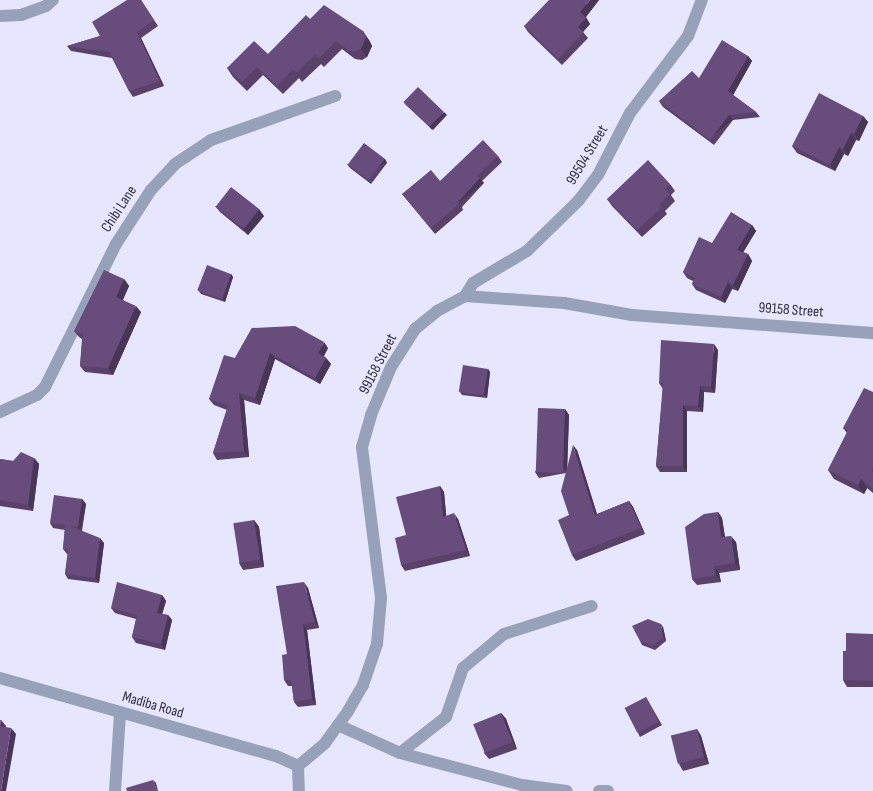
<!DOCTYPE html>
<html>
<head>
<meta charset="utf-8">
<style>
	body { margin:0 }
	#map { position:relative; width:873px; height:791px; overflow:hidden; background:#e7e6ff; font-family:"Sofia Sans Condensed",sans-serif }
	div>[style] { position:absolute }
	.street>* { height:12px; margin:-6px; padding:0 6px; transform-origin:6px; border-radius:6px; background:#97a2ba }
	.wall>* { inset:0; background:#59416a }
	.shaded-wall>* { inset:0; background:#493556; transform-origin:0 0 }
	.building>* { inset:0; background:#684c7b; transform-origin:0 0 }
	span { translate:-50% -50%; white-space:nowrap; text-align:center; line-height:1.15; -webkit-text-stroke:5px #e7e6ff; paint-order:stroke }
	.street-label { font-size:15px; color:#2c2c37 }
</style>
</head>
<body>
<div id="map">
	<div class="street">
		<div style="left:0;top:16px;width:21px;rotate:-3deg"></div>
		<div style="left:21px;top:15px;width:27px;rotate:-20deg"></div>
		<div style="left:46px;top:6px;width:9px;rotate:-41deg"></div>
		<div style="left:465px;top:296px;width:15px;rotate:-58deg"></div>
		<div style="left:473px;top:283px;width:63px;rotate:-30.7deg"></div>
		<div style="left:527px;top:251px;width:73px;rotate:-44.4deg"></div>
		<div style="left:579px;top:200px;width:31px;rotate:-53deg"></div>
		<div style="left:598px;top:175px;width:70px;rotate:-62.7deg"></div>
		<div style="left:630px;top:113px;width:96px;rotate:-53deg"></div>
		<div style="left:688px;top:36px;width:39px;rotate:-69deg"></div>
		<div style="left:0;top:412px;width:41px;rotate:-24.7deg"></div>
		<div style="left:37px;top:395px;width:11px;rotate:-45deg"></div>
		<div style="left:45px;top:387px;width:160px;rotate:-63.6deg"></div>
		<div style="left:116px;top:244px;width:64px;rotate:-57.1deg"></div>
		<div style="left:151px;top:190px;width:35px;rotate:-47deg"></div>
		<div style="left:175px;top:164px;width:43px;rotate:-33.7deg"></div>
		<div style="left:211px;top:140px;width:132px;rotate:-19.5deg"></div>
		<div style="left:0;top:678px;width:287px;rotate:15.8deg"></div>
		<div style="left:276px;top:756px;width:24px;rotate:24deg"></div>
		<div style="left:338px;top:725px;width:68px;rotate:24.3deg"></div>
		<div style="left:400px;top:753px;width:126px;rotate:14.7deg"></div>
		<div style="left:522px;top:785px;width:45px;rotate:7.6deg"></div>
		<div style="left:400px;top:753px;width:58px;rotate:-38deg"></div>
		<div style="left:446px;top:717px;width:52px;rotate:-70.9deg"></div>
		<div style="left:463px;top:668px;width:53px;rotate:-39.7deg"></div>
		<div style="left:504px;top:634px;width:92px;rotate:-17.7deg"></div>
		<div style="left:298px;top:766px;width:35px;rotate:-40deg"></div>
		<div style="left:325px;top:743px;width:39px;rotate:-54deg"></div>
		<div style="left:348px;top:711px;width:30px;rotate:-60deg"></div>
		<div style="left:363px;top:685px;width:43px;rotate:-71.1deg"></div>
		<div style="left:377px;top:644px;width:46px;rotate:-85deg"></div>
		<div style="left:381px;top:598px;width:152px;rotate:-97.2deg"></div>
		<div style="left:362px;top:447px;width:33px;rotate:-74deg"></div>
		<div style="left:371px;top:415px;width:52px;rotate:-67.4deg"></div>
		<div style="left:391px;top:367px;width:45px;rotate:-57.7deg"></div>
		<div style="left:415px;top:329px;width:28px;rotate:-39deg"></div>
		<div style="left:437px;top:311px;width:32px;rotate:-28deg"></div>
		<div style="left:465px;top:296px;width:99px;rotate:4deg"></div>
		<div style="left:564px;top:303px;width:69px;rotate:10deg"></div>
		<div style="left:632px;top:315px;width:242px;rotate:4.3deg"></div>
		<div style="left:298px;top:766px;width:25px;rotate:88deg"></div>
		<div style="left:115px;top:791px;width:78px;rotate:-86.3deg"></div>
		<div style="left:599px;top:791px;width:9px"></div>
	</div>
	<div class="wall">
		<div style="clip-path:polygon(141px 0,158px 26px,141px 38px,164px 86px,133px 97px,129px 91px,112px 58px,71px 51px,67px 46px,100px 36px)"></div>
		<div style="clip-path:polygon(599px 0,586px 17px,590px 24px,583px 32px,588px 38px,562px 65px,528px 32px,524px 26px)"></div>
		<div style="clip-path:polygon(310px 19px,369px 40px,372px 46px,367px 57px,362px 60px,355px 59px,342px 49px,324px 67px,321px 64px,302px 82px,299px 78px,283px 94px,263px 75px,247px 91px,233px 77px,227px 68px,268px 54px)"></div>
		<div style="clip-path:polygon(748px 56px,752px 61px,733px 95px,756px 112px,760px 117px,733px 120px,714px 145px,663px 107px,659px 101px,699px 78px)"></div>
		<div style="clip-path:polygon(404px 103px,447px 115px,433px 130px,407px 106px)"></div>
		<div style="clip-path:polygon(863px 116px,868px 122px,859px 141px,856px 140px,848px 156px,844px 154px,835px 171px,797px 153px,792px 146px)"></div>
		<div style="clip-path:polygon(498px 156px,502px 162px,482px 181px,484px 183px,462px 207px,463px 210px,435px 234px,402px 194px,440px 181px)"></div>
		<div style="clip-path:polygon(385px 159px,387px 163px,371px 184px,350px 168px,347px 164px)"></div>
		<div style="clip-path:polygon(670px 184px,675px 191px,671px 195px,675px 201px,665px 211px,667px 214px,642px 237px,612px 206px,607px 199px)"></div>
		<div style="clip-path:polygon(215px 206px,264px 216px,248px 235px,220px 212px)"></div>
		<div style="clip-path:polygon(752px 225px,756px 231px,743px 252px,748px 254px,752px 261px,738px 291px,732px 289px,725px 303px,696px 290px,692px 284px,693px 281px,687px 278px,683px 272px,712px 243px)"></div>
		<div style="clip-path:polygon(231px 274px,233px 277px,225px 302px,201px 294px,198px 290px)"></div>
		<div style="clip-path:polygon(124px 279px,129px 286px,123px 300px,141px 312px,113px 375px,85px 372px,80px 366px,82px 339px,79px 337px,74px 331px)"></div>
		<div style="clip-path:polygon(252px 328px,328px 348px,324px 356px,326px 358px,331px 364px,320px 384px,275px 359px,260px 405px,244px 400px,249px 457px,217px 460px,213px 453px,227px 410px,214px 405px,209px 399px,235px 358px)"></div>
		<div style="clip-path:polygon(718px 350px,715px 393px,704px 392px,703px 412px,687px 411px,687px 472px,660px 472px,656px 466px,663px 389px,659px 383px)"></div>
		<div style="clip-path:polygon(488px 369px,490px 372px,487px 398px,462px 395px,460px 392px)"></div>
		<div style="clip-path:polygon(873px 392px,873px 493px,867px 488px,864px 494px,834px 479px,828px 470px,847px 433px,843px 428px)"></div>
		<div style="clip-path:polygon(565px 409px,569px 415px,567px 470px,577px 450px,597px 514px,629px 501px,633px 507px,645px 534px,576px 561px,572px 555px,566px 473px,539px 478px,535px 472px)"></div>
		<div style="clip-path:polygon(34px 458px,39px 464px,33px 511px,0 506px,0 459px,13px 461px)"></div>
		<div style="clip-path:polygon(440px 486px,444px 492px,446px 516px,458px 519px,470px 556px,405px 571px,401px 565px,406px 535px)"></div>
		<div style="clip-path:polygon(82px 499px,86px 504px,82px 531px,104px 543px,99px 583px,68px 579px,65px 574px,68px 554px,67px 554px,63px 549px,65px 530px,53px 528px,50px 523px)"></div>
		<div style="clip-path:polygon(718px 512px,722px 518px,725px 537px,736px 542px,740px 570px,719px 573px,721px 582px,697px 585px,692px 579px)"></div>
		<div style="clip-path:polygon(254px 520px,259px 527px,264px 567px,243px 570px,239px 563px)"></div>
		<div style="clip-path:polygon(308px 588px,319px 628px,307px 630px,316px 705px,298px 707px,294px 702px,292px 686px,288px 686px,284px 680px,287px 654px)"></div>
		<div style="clip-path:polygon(162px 595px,166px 601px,162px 614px,168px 615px,172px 620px,165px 650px,136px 643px,132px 637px,136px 619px,115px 613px,111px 608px)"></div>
		<div style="clip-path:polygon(663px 627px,666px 641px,655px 650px,642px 645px,640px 641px)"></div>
		<div style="clip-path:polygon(873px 634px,873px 687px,847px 687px,843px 680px,846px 651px)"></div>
		<div style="clip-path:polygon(646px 697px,662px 725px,640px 737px,638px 733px)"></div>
		<div style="clip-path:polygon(501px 713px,506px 719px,517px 749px,489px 759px,484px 753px)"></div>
		<div style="clip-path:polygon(697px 729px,701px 736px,709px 764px,683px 771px,679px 764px)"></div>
	</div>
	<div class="shaded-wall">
		<div style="clip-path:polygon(590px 0,599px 0,585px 18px,580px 12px)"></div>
		<div style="clip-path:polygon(586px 18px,590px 24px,582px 33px,578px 27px)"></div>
		<div style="clip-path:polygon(363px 31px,369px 40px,372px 46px,367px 57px,361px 49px)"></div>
		<div style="clip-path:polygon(137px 32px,141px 38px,164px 86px,160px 81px)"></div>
		<div style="clip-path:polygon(748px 56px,752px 61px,732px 97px,728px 91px)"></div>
		<div style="left:444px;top:112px;width:4px;height:21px;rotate:45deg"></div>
		<div style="left:729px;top:115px;width:6px;height:31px;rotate:51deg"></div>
		<div style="clip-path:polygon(863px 116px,868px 122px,859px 141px,854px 134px)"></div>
		<div style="clip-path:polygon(851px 133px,856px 140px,848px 156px,843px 149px)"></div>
		<div style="clip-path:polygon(839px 147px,844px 154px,835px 171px,830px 165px)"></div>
		<div style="left:385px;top:159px;width:4px;height:26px;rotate:63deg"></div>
		<div style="left:480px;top:178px;width:6px;height:33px;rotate:51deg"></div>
		<div style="clip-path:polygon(259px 209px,264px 216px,248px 235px,243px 228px)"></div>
		<div style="clip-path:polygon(752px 225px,756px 231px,741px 256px,737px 250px)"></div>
		<div style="clip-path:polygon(748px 254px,752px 261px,738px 291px,733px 285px)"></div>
		<div style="clip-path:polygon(231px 274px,233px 277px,225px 302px,223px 299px)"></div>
		<div style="clip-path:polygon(124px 279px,129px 286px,121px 303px,116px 297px)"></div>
		<div style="clip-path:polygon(728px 282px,732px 289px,725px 303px,721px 297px)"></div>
		<div style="clip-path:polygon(136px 306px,141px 312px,113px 375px,108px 368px)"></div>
		<div style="clip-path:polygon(324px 342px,328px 348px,322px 359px,318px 353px)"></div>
		<div style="clip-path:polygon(714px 344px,718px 350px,715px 393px,711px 387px)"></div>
		<div style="clip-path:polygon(270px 353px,275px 359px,260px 405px,255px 398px)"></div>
		<div style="clip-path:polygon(326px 358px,331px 364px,320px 384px,315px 378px)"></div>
		<div style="clip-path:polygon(488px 369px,490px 372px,487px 398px,484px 395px)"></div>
		<div style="clip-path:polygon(700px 386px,704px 392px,703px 412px,698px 406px)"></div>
		<div style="clip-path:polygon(239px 393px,244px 400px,249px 457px,244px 451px)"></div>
		<div style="clip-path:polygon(683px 405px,687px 411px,687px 472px,683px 466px)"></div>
		<div style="clip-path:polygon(565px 409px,569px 415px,567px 473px,563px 467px)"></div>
		<div style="clip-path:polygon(573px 445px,577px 450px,599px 521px,595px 515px)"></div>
		<div style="clip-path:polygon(34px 458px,39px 464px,33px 511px,28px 505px)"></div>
		<div style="clip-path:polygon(861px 479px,867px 488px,864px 494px,858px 485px)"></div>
		<div style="clip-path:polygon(440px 486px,444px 492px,447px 523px,443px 517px)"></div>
		<div style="clip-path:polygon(82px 499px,86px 504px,81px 532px,78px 527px)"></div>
		<div style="clip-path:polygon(629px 501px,633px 507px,645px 534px,641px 528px)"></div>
		<div style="clip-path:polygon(718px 512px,722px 518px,726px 544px,721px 537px)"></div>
		<div style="clip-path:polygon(454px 513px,458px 519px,470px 556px,466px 550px)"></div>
		<div style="clip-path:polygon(254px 520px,259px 527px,264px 567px,260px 560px)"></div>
		<div style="clip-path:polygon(731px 536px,736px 542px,740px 570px,735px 563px)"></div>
		<div style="clip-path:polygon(100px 538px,104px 543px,99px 583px,95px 578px)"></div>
		<div style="clip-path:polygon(714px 566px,719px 573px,721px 582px,716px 575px)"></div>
		<div style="clip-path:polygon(304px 582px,308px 588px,319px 628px,315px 622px)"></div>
		<div style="clip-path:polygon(162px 595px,166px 601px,161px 618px,157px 613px)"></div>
		<div style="clip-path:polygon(168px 615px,172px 620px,165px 650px,161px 644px)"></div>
		<div style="clip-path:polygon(303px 624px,307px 630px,316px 705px,312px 699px)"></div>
		<div style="clip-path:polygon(661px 624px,663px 627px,666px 641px,663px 637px)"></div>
		<div style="clip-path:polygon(501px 713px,506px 719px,517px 749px,513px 742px)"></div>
		<div style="clip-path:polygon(1px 720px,6px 726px,5px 732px,0 726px)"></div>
		<div style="clip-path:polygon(11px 728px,16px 734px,6px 791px,1px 791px)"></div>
		<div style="clip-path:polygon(697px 729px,701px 736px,709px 764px,704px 757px)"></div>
		<div style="clip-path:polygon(153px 780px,156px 783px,158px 791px,157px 791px)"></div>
	</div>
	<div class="building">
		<div style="clip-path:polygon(127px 0,141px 0,154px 20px,137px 32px,160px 81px,129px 91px,110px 52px,67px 46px,100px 36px,92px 22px)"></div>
		<div style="clip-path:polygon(549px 0,590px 0,580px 12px,586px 18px,578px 27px,584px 32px,558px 59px,524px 26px)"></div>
		<div style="clip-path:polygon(324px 5px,363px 31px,366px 37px,361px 49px,356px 51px,349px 51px,336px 41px,318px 59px,315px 55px,296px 73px,293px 69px,277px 86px,257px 67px,242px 82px,227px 68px,254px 41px,268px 54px,306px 15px,310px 19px)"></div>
		<div style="clip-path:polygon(722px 40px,748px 56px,728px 91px,756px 112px,729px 115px,710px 140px,659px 101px,692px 71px,699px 78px)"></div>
		<div style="left:418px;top:87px;width:36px;height:21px;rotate:44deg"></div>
		<div style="clip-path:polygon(819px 93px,863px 116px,854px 134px,851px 133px,843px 149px,839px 147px,830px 165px,792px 146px)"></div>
		<div style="clip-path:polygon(483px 140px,498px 156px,477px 176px,480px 178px,458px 202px,459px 204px,431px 228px,402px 194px,431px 170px,440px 181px)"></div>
		<div style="left:364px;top:143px;width:26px;height:27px;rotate:37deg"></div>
		<div style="clip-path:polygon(648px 160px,670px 184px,665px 189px,670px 194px,659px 205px,662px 207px,637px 230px,607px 199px)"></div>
		<div style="left:231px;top:187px;width:36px;height:25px;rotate:38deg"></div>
		<div style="clip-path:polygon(731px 212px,752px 225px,737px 250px,748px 254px,733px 285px,728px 282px,721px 297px,692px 284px,695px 278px,683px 272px,699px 237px,712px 243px)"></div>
		<div style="left:207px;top:265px;width:26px;height:27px;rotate:21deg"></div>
		<div style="clip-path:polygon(104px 270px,124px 279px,116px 297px,136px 306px,108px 368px,80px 366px,83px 334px,74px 331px)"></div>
		<div style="clip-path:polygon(295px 326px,324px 342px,318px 353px,326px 358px,315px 378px,270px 353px,255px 398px,239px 393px,244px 451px,213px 453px,228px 405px,209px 399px,224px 355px,235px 358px,252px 328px)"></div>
		<div style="clip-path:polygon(661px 340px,714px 344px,711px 387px,700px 386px,698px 406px,683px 405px,683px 466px,656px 466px,663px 383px,659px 383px)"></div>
		<div style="left:463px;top:365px;width:25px;height:27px;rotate:9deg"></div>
		<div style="clip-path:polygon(864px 388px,873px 392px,873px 469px,872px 472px,873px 472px,873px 489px,861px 479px,858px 485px,828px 470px,848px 430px,843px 428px)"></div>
		<div style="left:538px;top:408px;width:27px;height:64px;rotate:2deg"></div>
		<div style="clip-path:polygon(573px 445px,595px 515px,629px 501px,641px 528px,572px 555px,558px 520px,569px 515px,561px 491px)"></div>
		<div style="clip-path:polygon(21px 452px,34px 458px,28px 505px,0 500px,0 459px,13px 461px)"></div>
		<div style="clip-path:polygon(440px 486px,443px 517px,454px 513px,466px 550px,401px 565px,395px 538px,406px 535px,396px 497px)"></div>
		<div style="clip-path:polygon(54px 495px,82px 499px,78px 527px,70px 526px,100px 538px,95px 578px,65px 574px,68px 549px,63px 549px,65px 525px,50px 523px)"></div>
		<div style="clip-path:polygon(718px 512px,721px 537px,731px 536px,735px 563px,714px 566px,716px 575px,692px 579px,685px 527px,704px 514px)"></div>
		<div style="left:254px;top:520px;width:40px;height:21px;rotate:81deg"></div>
		<div style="clip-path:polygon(117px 582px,162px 595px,157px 613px,168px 615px,161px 644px,132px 637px,137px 615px,111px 608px)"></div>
		<div style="clip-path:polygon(304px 582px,315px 622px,303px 624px,312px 699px,294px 702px,291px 680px,284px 680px,282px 655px,287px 654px,276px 586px)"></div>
		<div style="clip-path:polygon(648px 619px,661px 624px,663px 637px,653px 646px,640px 641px,632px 626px)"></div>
		<div style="clip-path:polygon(846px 633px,873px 634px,873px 681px,843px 680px,843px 651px,846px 651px)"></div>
		<div style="left:646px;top:697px;width:28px;height:24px;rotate:63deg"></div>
		<div style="left:501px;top:713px;width:31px;height:30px;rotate:68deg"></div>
		<div style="clip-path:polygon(0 720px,1px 720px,0 726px,11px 728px,1px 791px,0 791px)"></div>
		<div style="left:697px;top:729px;width:29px;height:27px;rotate:76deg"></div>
		<div style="clip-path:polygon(153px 780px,157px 791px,127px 791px,126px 788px)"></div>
	</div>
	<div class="street-label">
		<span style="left:587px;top:155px;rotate:-59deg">99504 Street</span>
		<span style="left:119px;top:209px;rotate:-57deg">Chibi Lane</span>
		<span style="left:791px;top:310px;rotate:4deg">99158 Street</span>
		<span style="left:378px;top:364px;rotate:-63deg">99158 Street</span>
		<span style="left:153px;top:705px;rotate:16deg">Madiba Road</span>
	</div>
</div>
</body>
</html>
